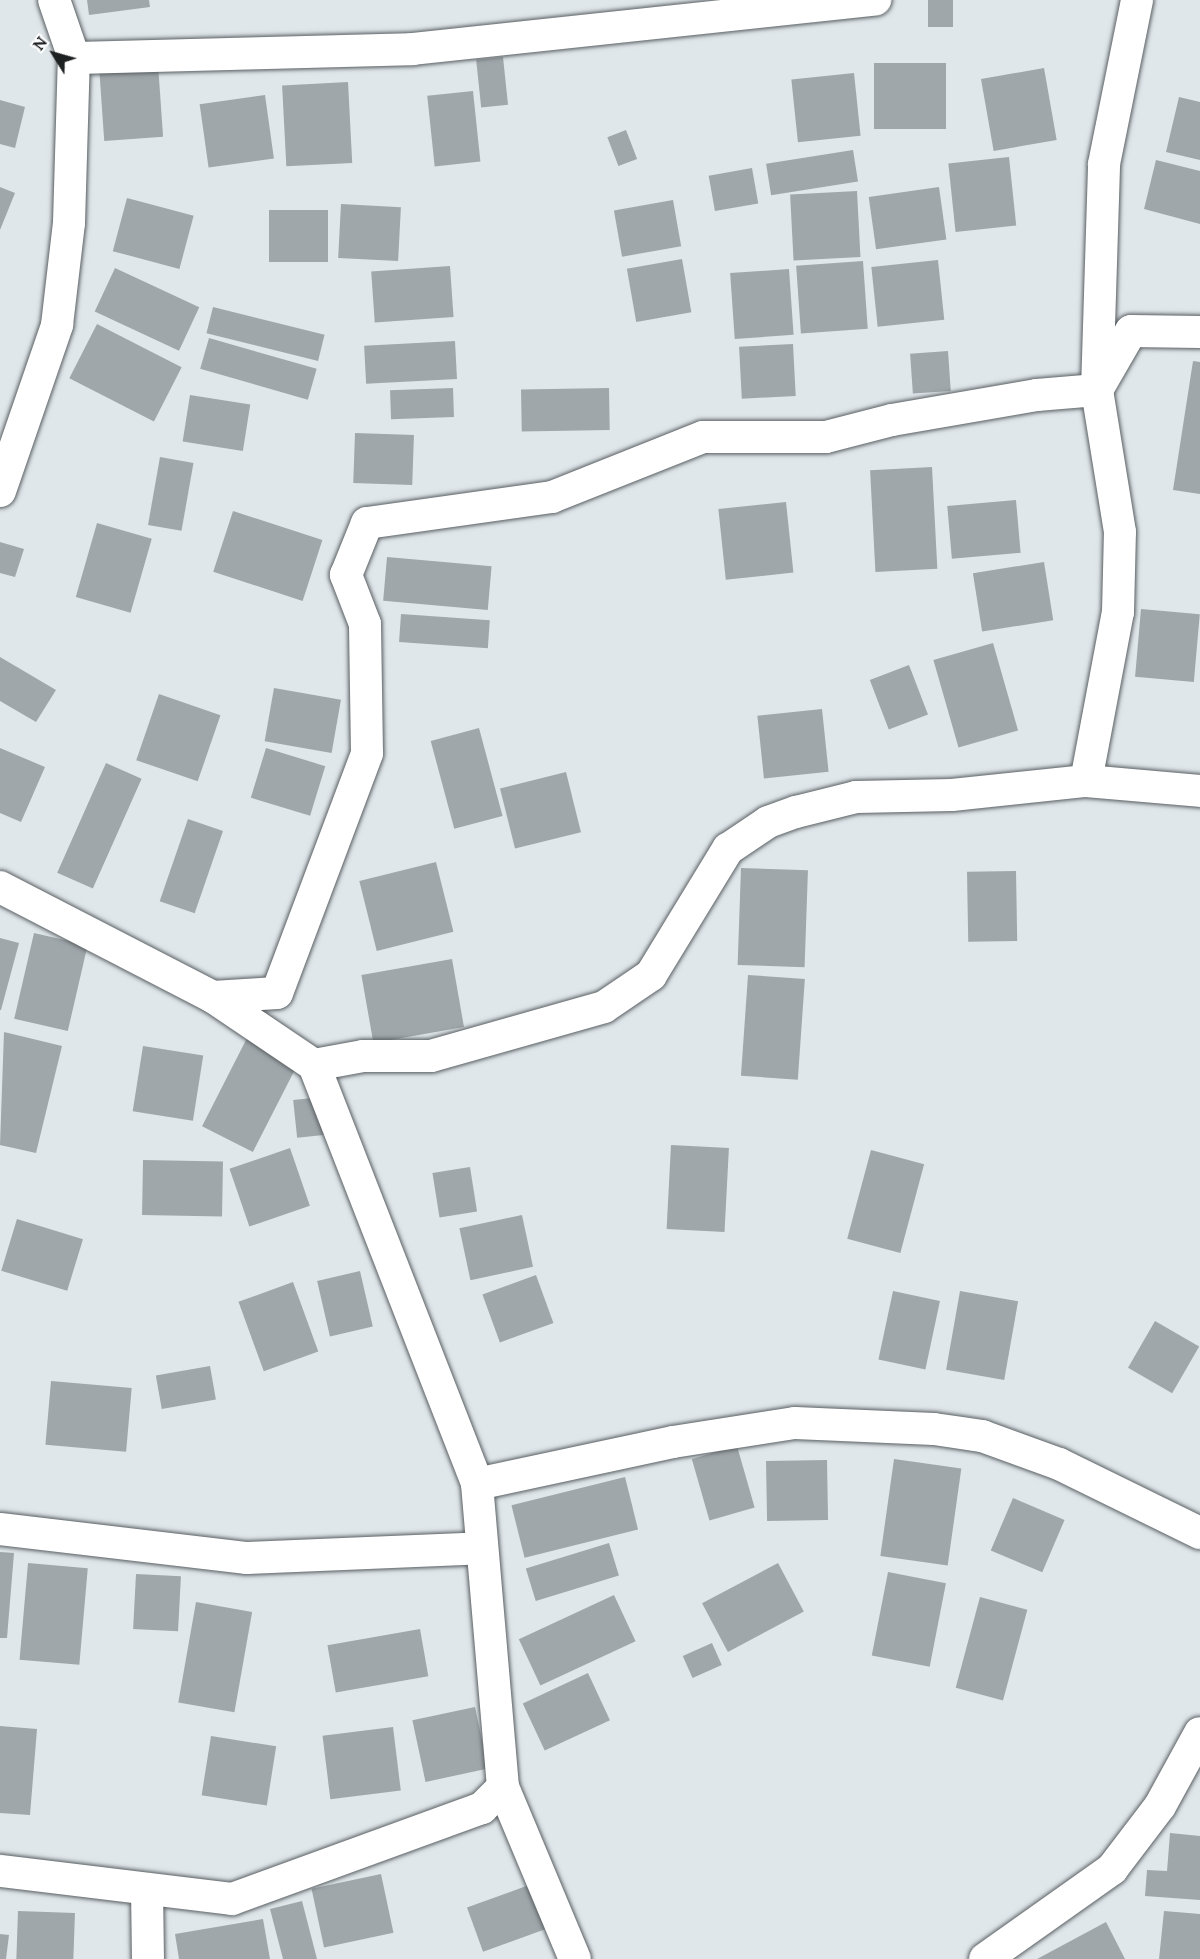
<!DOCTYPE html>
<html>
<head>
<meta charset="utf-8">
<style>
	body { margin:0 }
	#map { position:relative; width:1200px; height:1959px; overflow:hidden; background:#e0e7eb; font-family:Lora,serif }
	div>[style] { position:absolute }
	.building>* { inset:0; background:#a0a7ab; transform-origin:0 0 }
	.roads { filter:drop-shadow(0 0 2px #595f62) drop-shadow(0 0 2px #595f62) }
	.minor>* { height:32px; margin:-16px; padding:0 16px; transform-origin:16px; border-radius:16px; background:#fff }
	span { translate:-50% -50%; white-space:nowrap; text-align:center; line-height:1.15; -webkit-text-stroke:4.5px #fff; paint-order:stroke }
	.north { position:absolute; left:24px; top:24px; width:60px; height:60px; -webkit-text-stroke:4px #fff; paint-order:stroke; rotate:307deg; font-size:16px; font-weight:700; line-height:24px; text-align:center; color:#1e2122 }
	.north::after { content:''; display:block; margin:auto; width:21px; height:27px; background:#1e2122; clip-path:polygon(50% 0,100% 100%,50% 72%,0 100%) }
</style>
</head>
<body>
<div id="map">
	<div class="building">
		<div style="clip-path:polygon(87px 0,149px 0,150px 7px,89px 15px)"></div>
		<div style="left:928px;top:0;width:25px;height:27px"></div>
		<div style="left:503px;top:57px;width:48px;height:27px;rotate:84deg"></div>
		<div style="left:874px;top:63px;width:72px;height:66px"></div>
		<div style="left:158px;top:64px;width:73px;height:59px;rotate:86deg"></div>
		<div style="left:1044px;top:68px;width:73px;height:64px;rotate:80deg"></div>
		<div style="left:854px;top:73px;width:63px;height:63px;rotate:84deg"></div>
		<div style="left:348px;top:82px;width:81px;height:66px;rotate:87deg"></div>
		<div style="left:473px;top:91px;width:71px;height:46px;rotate:84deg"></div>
		<div style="left:265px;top:95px;width:64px;height:66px;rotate:82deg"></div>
		<div style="clip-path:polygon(1179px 97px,1200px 102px,1200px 160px,1166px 152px)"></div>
		<div style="clip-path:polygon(0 100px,25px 107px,15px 148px,0 144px)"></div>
		<div style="left:626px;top:130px;width:31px;height:20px;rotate:69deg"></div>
		<div style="left:853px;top:150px;width:32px;height:88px;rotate:81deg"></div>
		<div style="left:1009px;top:157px;width:69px;height:61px;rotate:84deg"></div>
		<div style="clip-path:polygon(1156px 160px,1200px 171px,1200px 224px,1144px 209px)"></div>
		<div style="left:752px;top:168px;width:36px;height:44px;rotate:80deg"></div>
		<div style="clip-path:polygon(0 187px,15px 193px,0 230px)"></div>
		<div style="left:939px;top:187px;width:53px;height:71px;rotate:82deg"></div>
		<div style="left:857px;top:191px;width:66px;height:67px;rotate:87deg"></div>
		<div style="left:127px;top:198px;width:69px;height:55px;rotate:15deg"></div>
		<div style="left:673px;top:200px;width:47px;height:60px;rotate:80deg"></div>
		<div style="left:341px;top:204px;width:60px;height:54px;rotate:3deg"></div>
		<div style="left:269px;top:210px;width:59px;height:52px"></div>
		<div style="left:682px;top:259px;width:54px;height:56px;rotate:80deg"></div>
		<div style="left:938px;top:260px;width:60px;height:67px;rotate:84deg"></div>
		<div style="left:863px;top:261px;width:68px;height:67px;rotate:86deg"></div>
		<div style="left:450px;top:266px;width:51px;height:79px;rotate:86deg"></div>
		<div style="left:115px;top:268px;width:93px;height:48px;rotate:25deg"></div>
		<div style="left:789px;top:269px;width:66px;height:59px;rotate:86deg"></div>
		<div style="left:213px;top:307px;width:115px;height:27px;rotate:14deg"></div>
		<div style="left:97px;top:324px;width:95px;height:61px;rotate:27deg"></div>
		<div style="left:209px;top:338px;width:112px;height:32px;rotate:16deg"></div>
		<div style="left:455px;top:341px;width:38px;height:91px;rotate:87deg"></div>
		<div style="left:793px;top:344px;width:52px;height:54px;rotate:87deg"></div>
		<div style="left:948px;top:351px;width:40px;height:38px;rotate:86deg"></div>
		<div style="clip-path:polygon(1193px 361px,1200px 362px,1200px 494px,1173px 490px)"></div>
		<div style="left:453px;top:388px;width:29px;height:63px;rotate:88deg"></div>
		<div style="left:609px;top:388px;width:42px;height:88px;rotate:89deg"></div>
		<div style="left:190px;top:395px;width:61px;height:47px;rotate:9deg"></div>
		<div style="left:355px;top:433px;width:59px;height:50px;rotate:2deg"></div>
		<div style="left:160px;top:457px;width:34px;height:69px;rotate:10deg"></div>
		<div style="left:932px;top:467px;width:102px;height:62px;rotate:87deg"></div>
		<div style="left:1016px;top:500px;width:53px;height:69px;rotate:85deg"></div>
		<div style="left:786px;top:502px;width:71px;height:68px;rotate:84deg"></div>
		<div style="left:233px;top:511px;width:94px;height:64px;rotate:18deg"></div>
		<div style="left:97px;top:523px;width:57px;height:77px;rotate:16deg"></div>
		<div style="clip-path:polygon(0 542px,24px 549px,15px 577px,0 573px)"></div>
		<div style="left:387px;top:557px;width:105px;height:44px;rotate:5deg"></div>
		<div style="left:1044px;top:562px;width:59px;height:72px;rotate:81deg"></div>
		<div style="left:1141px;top:609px;width:59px;height:68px;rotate:5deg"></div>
		<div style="left:401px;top:614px;width:89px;height:28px;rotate:4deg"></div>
		<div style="left:993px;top:643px;width:91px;height:62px;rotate:74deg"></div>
		<div style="clip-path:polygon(0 657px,56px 690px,36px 722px,0 701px)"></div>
		<div style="left:909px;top:665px;width:53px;height:42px;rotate:69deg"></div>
		<div style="left:274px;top:688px;width:68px;height:54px;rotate:10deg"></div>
		<div style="left:159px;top:694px;width:65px;height:70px;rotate:19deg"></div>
		<div style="left:822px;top:709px;width:63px;height:65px;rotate:84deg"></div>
		<div style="left:479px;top:728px;width:91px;height:50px;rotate:75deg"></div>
		<div style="clip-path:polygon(0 748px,45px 767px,21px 822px,0 813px)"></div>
		<div style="left:266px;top:748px;width:62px;height:52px;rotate:17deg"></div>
		<div style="left:106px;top:763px;width:39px;height:120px;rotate:24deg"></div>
		<div style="left:566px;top:772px;width:62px;height:68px;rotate:76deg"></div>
		<div style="left:188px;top:819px;width:37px;height:87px;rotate:19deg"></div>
		<div style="left:436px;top:862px;width:72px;height:79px;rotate:76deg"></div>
		<div style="left:741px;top:868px;width:67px;height:97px;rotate:2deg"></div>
		<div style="left:1016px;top:871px;width:70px;height:49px;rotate:89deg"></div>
		<div style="left:34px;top:933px;width:55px;height:88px;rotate:13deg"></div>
		<div style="clip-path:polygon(0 938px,19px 943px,1px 1010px,0 1010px)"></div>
		<div style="left:452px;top:959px;width:69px;height:92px;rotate:80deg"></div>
		<div style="left:748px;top:975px;width:57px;height:101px;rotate:4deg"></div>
		<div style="clip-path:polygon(4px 1032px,62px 1046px,36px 1153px,0 1145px)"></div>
		<div style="left:247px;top:1038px;width:57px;height:99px;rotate:27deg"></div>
		<div style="left:143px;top:1046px;width:61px;height:66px;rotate:9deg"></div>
		<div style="left:322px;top:1097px;width:38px;height:29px;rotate:84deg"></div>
		<div style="left:671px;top:1145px;width:58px;height:84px;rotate:3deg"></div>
		<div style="left:290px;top:1148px;width:61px;height:64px;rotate:71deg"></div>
		<div style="left:871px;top:1150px;width:55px;height:92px;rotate:15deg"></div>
		<div style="left:143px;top:1160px;width:80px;height:55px;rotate:1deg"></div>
		<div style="left:470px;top:1167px;width:45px;height:38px;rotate:81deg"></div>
		<div style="left:522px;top:1215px;width:53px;height:64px;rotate:78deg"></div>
		<div style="left:17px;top:1219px;width:69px;height:54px;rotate:17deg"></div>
		<div style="left:360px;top:1271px;width:57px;height:44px;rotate:77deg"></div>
		<div style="left:536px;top:1275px;width:51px;height:57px;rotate:70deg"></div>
		<div style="left:293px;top:1282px;width:74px;height:58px;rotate:70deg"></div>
		<div style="left:893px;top:1291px;width:48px;height:70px;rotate:12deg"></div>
		<div style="left:960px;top:1291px;width:59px;height:80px;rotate:10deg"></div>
		<div style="left:1155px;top:1321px;width:51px;height:54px;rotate:30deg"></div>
		<div style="left:210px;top:1366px;width:34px;height:55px;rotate:80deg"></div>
		<div style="left:51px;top:1381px;width:81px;height:64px;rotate:5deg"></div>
		<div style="left:737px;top:1446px;width:64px;height:47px;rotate:74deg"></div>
		<div style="left:894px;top:1459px;width:68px;height:98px;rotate:8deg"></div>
		<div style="left:827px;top:1460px;width:60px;height:61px;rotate:89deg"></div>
		<div style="left:625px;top:1477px;width:54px;height:117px;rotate:76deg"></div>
		<div style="left:1013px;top:1498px;width:56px;height:57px;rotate:23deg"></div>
		<div style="left:609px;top:1543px;width:34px;height:87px;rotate:73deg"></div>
		<div style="clip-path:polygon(0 1552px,14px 1553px,7px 1638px,0 1638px)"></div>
		<div style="left:28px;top:1563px;width:60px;height:97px;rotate:5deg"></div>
		<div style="left:778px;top:1563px;width:55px;height:86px;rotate:62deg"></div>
		<div style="left:888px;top:1572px;width:59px;height:85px;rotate:11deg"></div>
		<div style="left:136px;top:1574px;width:45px;height:55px;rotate:3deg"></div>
		<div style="left:614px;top:1595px;width:51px;height:105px;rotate:65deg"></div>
		<div style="left:980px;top:1597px;width:49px;height:94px;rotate:15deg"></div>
		<div style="left:196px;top:1602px;width:57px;height:102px;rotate:10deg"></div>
		<div style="left:420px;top:1629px;width:48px;height:94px;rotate:80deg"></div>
		<div style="left:712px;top:1643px;width:24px;height:32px;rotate:66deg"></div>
		<div style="left:588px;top:1673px;width:52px;height:72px;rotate:65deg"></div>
		<div style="left:475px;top:1707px;width:63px;height:64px;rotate:78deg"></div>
		<div style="clip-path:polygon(0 1726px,37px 1729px,30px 1815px,0 1813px)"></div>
		<div style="left:393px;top:1727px;width:64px;height:71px;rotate:83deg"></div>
		<div style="left:211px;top:1736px;width:66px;height:60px;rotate:9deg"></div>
		<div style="clip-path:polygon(1170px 1833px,1200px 1836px,1200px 1900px,1145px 1896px,1147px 1870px,1167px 1871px)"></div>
		<div style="left:381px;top:1874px;width:60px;height:71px;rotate:78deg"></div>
		<div style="left:529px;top:1885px;width:47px;height:66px;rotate:70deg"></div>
		<div style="clip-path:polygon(302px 1901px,317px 1959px,283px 1959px,270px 1909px)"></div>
		<div style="left:18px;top:1911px;width:57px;height:48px;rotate:2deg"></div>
		<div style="clip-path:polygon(1164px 1911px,1200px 1914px,1200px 1959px,1159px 1959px)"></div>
		<div style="clip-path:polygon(263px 1919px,270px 1959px,179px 1959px,175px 1934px)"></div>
		<div style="clip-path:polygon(1106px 1922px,1125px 1959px,1037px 1959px)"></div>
		<div style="clip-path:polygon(0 1934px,9px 1935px,6px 1959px,0 1959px)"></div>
	</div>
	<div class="roads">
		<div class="minor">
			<div style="left:74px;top:58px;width:339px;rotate:-1.5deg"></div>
			<div style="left:413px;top:49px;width:465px;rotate:-6.1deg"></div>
			<div style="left:0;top:491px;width:176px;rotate:-71deg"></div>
			<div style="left:57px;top:325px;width:103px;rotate:-83.3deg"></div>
			<div style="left:69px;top:223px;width:165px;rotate:-88.3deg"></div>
			<div style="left:74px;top:58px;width:61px;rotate:-109deg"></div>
			<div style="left:1086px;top:781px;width:172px;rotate:-79.3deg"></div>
			<div style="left:1118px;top:612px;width:80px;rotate:-88.6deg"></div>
			<div style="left:1120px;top:532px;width:144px;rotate:-99.2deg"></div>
			<div style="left:1097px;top:390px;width:226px;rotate:-88.2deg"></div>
			<div style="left:1104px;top:164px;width:167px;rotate:-78.6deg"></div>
			<div style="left:0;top:887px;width:240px;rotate:27.3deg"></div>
			<div style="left:213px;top:997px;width:122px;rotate:34deg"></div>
			<div style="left:314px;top:1065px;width:450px;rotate:68.7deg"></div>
			<div style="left:477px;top:1484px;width:304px;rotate:85.1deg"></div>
			<div style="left:503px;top:1787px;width:30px;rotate:135deg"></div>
			<div style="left:482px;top:1808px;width:266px;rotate:160deg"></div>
			<div style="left:232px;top:1899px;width:234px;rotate:-173.1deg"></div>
			<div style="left:213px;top:997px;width:64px;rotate:-3.6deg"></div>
			<div style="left:277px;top:993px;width:256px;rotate:-69.4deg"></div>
			<div style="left:367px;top:753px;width:129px;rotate:-90.9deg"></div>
			<div style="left:365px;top:624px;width:53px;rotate:-111.2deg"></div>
			<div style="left:346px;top:575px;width:56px;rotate:-68deg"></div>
			<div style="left:367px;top:523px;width:187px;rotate:-8deg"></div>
			<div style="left:552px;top:497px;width:162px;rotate:-21.7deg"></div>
			<div style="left:703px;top:437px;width:123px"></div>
			<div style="left:826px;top:437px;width:68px;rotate:-14.4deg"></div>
			<div style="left:892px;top:420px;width:147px;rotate:-9.8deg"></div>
			<div style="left:1037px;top:395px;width:60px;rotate:-4.8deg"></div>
			<div style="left:1097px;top:390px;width:68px;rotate:-60deg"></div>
			<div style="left:1131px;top:331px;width:69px;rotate:0.8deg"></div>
			<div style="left:314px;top:1065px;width:50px;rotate:-10.4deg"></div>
			<div style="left:363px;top:1056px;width:68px"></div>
			<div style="left:431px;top:1056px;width:180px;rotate:-15.8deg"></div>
			<div style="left:604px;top:1007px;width:57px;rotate:-34.2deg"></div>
			<div style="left:651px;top:975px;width:148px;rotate:-58.6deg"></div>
			<div style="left:728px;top:849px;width:48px;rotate:-34deg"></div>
			<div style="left:768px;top:822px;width:30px;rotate:-20deg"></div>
			<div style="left:796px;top:812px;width:62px;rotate:-14deg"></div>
			<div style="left:856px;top:797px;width:96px;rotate:-1.2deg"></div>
			<div style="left:952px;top:795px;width:135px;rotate:-6deg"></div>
			<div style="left:1086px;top:781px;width:114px;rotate:5deg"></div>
			<div style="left:477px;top:1484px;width:200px;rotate:-12.1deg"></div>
			<div style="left:673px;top:1442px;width:123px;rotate:-8.9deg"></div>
			<div style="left:795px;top:1423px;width:139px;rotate:2.5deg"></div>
			<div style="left:934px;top:1429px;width:49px;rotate:8.3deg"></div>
			<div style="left:982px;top:1436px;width:82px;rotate:20deg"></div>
			<div style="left:1059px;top:1464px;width:157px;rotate:26.1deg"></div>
			<div style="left:0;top:1529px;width:249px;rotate:6.7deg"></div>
			<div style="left:247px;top:1558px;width:235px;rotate:-2.4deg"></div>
			<div style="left:503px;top:1787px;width:186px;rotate:67.3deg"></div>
			<div style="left:147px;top:1889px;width:70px;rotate:89.2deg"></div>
			<div style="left:985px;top:1959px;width:156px;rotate:-35.3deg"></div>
			<div style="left:1112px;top:1869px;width:79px;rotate:-52.7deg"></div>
			<div style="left:1160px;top:1806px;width:83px;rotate:-61.3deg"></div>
		</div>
	</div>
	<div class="north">N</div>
</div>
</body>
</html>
